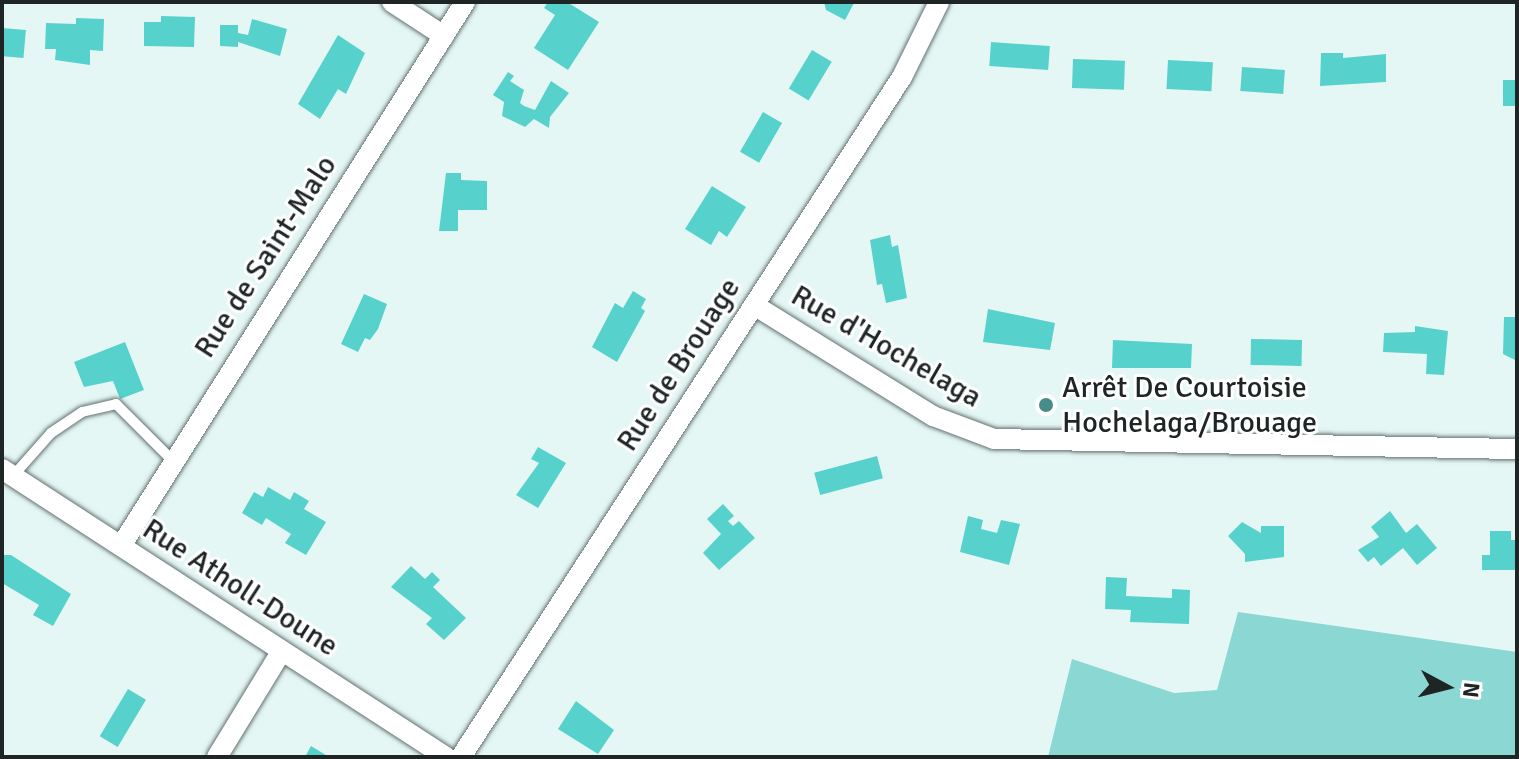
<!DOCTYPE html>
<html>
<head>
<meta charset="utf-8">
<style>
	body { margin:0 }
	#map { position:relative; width:1519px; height:759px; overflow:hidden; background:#e5f7f5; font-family:Signika,sans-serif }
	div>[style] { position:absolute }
	.green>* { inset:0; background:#8ad7d3 }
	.building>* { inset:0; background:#57d1cc; transform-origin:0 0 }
	.roads { filter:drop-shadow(0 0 2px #627170) drop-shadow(0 0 2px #627170) }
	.service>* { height:10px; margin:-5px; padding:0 5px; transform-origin:5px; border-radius:5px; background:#fff }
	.minor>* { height:20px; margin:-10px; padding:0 10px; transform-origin:10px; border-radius:10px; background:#fff }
	.dots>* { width:22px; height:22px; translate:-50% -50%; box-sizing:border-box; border:4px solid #fff; border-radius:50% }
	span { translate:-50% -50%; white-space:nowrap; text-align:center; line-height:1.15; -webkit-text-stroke:6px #fff; paint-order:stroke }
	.street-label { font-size:30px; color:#1f2525 }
	.poi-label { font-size:30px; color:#1f2525 }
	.left { translate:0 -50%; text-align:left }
	.frame { position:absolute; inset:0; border:4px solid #1f2525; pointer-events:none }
	.north { position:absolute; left:1407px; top:647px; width:80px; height:80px; -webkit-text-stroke:6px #fff; paint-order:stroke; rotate:97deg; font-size:22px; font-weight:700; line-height:32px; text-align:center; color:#1f2525 }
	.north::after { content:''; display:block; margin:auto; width:28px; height:36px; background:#1f2525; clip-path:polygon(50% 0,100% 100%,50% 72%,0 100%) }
</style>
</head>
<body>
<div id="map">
	<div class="green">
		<div style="clip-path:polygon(1238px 612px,1517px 652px,1517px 757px,1048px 757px,1072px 659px,1174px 693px,1217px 690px)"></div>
	</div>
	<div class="building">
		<div style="clip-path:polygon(548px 2px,567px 2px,599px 22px,568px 70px,534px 48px,555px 15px,544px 8px)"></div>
		<div style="clip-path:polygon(824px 2px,852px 2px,854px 3px,845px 20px,826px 10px)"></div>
		<div style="clip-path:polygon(161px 16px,195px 17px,194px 47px,144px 46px,144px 22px,161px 22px)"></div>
		<div style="clip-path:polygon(76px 18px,104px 19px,103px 51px,90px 50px,90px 65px,55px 60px,56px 49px,45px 49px,46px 23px,76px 24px)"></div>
		<div style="clip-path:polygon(252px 19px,287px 29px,280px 56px,238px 42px,238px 47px,220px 46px,220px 25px,238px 25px,238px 33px,248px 35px)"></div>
		<div style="left:2px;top:28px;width:24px;height:28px;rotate:5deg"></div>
		<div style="clip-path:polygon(338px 35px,365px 53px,346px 94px,338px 89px,320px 119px,298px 104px)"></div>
		<div style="left:991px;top:42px;width:59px;height:24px;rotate:4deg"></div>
		<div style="left:812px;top:50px;width:23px;height:45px;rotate:31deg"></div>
		<div style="clip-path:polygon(1321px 53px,1343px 53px,1343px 58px,1386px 54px,1386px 82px,1320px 86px)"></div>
		<div style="left:1073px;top:59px;width:52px;height:29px;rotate:2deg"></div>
		<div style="left:1168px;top:60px;width:45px;height:29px;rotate:3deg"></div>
		<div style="left:1242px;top:67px;width:43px;height:24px;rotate:4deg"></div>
		<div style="clip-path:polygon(508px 72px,514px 76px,510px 81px,524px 90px,520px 103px,524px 106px,535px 110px,551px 81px,569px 93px,550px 117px,549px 128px,534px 119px,525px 127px,502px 116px,504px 102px,493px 95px)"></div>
		<div style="left:1503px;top:80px;width:14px;height:26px"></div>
		<div style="left:763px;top:112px;width:22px;height:46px;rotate:30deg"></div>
		<div style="clip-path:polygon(446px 173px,461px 173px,461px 180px,487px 181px,487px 210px,458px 210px,458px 231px,439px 231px)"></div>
		<div style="clip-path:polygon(712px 186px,746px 207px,727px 237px,719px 231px,711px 245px,685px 229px)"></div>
		<div style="clip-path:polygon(890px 235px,892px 247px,898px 245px,907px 298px,886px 303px,882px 284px,877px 285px,870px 240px)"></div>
		<div style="clip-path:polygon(633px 291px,646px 299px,641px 308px,645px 311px,617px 362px,592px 347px,615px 303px,623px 308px)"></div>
		<div style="clip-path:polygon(364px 294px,387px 304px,378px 329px,370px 340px,365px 338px,358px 352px,341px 344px)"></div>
		<div style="clip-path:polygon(988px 309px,1055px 323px,1050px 350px,983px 342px)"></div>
		<div style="clip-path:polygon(1504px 317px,1517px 317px,1517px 361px,1503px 354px)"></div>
		<div style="clip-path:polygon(1415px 326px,1448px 331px,1444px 375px,1426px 374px,1427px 354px,1383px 352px,1384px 333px,1415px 332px)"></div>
		<div style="left:1251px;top:339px;width:51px;height:26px;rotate:1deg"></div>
		<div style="clip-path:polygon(1113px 340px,1192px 344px,1191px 368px,1112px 368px)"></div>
		<div style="clip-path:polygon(125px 342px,144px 390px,120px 399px,113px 381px,84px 387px,74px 362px)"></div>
		<div style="clip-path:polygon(538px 447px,566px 463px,538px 508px,516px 495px,539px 463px,531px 459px)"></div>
		<div style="left:877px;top:456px;width:23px;height:65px;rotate:75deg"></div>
		<div style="clip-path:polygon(268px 487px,290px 500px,294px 492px,309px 501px,304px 509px,326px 522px,306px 555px,285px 543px,291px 534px,266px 518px,262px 525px,242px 513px,254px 492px,263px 497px)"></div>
		<div style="clip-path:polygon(723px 504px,734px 516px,728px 521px,733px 526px,739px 521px,755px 538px,719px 570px,703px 553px,721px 534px,707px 519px)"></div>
		<div style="clip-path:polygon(1390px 511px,1406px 533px,1417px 524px,1437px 548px,1417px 565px,1403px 548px,1381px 566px,1374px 557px,1368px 562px,1358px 550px,1379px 537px,1371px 527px)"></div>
		<div style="clip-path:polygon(968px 516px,983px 520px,981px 529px,997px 533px,1001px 520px,1020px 524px,1009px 565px,960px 552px)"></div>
		<div style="clip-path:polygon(1242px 522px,1261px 533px,1261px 526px,1284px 526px,1284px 557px,1245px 562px,1245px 554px,1228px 536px)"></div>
		<div style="clip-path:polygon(1490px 531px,1511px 531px,1511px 540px,1517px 540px,1517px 570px,1482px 570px,1482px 555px,1490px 555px)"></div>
		<div style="clip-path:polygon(2px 555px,11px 555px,71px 594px,53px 626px,33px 615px,39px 605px,2px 583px)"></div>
		<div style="clip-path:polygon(411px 566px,425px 579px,432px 572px,440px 580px,433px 587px,466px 618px,444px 640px,426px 624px,432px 618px,391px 587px)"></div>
		<div style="clip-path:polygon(1106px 577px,1127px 578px,1126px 596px,1172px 598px,1172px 589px,1190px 590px,1189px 624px,1130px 622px,1131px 610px,1105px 609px)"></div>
		<div style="left:128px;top:689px;width:21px;height:55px;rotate:31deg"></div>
		<div style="clip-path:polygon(576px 701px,614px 730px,598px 754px,558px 729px)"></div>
		<div style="clip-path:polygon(311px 746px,329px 757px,305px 757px)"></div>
	</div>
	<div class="roads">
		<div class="service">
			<div style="left:13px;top:476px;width:57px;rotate:-48.5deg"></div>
			<div style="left:51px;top:433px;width:37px;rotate:-34deg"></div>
			<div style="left:82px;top:412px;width:35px;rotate:-13deg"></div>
			<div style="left:116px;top:404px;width:78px;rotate:45deg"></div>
		</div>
		<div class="minor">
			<div style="left:392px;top:2px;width:62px;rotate:33.2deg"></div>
			<div style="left:754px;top:305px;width:211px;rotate:31.8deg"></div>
			<div style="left:933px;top:416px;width:65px;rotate:20.7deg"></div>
			<div style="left:994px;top:439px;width:523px;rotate:1.1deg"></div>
			<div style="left:2px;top:469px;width:529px;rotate:32.97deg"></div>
			<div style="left:121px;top:546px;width:644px;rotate:-57.69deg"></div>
			<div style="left:217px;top:757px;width:123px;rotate:-58.6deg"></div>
			<div style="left:461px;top:757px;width:810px;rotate:-57.04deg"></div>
			<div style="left:902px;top:77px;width:84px;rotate:-63.7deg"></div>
		</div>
	</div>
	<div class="dots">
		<div style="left:1046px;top:405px;background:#468d8a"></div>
	</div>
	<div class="street-label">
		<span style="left:266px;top:257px;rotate:-57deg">Rue de Saint-Malo</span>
		<span style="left:886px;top:347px;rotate:30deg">Rue d'Hochelaga</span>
		<span style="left:679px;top:365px;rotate:-57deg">Rue de Brouage</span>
		<span style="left:240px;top:588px;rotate:33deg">Rue Atholl-Doune</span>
	</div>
	<div class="poi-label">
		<span class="left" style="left:1062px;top:405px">Arrêt De Courtoisie<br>Hochelaga/Brouage</span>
	</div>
	<div class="frame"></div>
	<div class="north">N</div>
</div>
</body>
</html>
